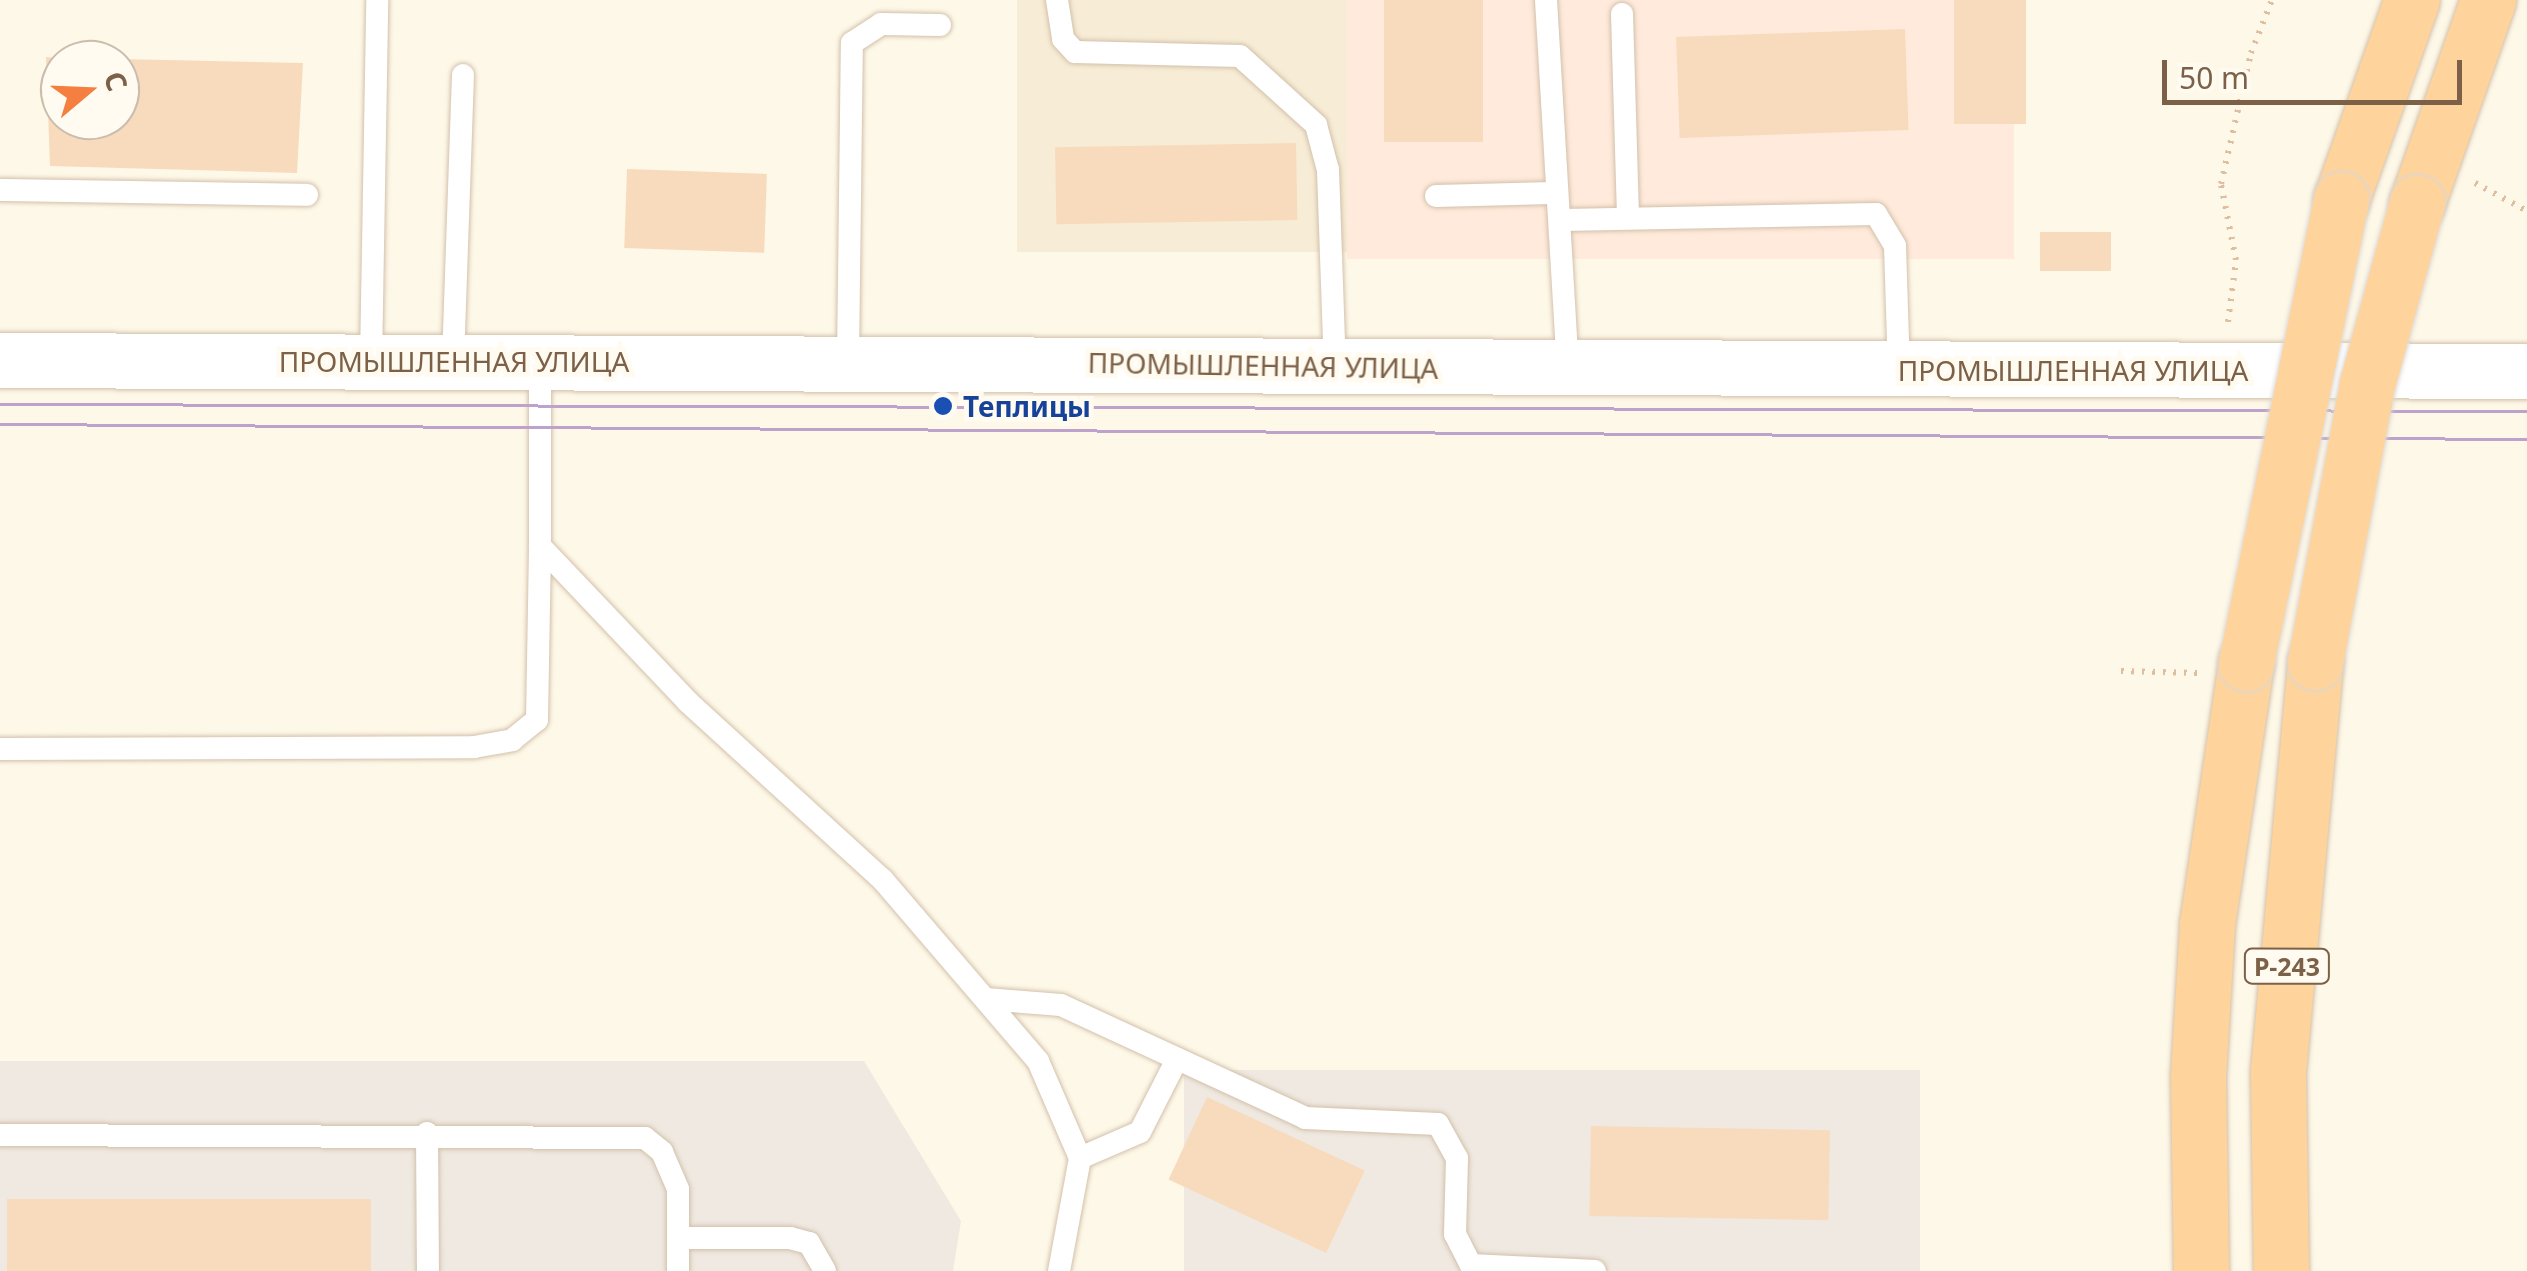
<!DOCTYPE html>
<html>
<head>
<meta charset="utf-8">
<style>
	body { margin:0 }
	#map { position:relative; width:2527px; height:1271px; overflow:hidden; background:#fef8e8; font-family:"Noto Sans",sans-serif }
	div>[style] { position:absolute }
	.residential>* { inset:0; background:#f7ecd5; transform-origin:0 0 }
	.commercial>* { inset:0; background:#ffeadb; transform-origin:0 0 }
	.industrial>* { inset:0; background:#efe9e1; transform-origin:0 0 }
	.building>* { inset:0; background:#f7dbbc; transform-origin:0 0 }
	.path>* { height:6px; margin-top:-3px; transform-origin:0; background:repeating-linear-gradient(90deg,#ddbe9e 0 2.5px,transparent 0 10.5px) }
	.roads { filter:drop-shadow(0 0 2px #d3c1ab) drop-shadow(0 0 2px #d3c1ab) }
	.service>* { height:22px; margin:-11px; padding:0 11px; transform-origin:11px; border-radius:11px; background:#fff }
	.tertiary>* { height:55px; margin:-27.5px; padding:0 27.5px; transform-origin:27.5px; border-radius:27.5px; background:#fff }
	.trunk>* { height:55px; margin:-27.5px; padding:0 27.5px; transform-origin:27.5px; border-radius:27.5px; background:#ffd49c }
	.tram>* { height:2.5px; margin:-1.25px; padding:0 1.25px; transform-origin:1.25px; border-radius:1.25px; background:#bda3cb }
	.bridges { filter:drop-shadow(0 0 2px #ddd6cf) drop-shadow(0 0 2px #ddd6cf) }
	.trunk-bridge>* { height:55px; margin:-27.5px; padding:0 27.5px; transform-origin:27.5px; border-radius:27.5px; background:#ffd49c }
	.dots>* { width:28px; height:28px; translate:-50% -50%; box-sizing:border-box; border:5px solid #fffbf0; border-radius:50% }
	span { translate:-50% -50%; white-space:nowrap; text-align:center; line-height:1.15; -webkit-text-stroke:10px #fffbf0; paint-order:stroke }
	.shield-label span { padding:2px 8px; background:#fffbf0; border:2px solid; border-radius:8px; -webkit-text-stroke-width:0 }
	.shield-label { font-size:25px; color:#7c6148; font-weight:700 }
	.street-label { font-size:28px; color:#7c6148 }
	.transit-label { font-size:28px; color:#164399; font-weight:700 }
	.left { translate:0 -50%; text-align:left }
	.north { position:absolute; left:40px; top:40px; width:100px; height:100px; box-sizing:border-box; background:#fffbf0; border:2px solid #cbbdad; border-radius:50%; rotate:71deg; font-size:28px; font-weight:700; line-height:40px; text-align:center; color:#7c6148 }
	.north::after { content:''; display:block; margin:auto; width:35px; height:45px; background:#f47f41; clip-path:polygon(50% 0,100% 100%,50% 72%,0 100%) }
	.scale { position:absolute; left:2162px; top:60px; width:300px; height:45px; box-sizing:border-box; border:5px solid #7c6148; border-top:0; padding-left:12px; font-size:30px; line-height:35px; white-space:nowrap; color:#7c6148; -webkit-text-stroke:8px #fffbf0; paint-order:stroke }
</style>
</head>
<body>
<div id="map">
	<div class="residential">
		<div style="left:1017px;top:0;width:330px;height:252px"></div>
	</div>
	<div class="commercial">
		<div style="left:1347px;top:0;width:667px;height:259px"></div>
	</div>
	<div class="industrial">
		<div style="clip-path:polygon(0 1061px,864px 1061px,961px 1221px,953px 1271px,0 1271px)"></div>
		<div style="left:1184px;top:1070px;width:736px;height:217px"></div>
	</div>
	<div class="building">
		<div style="left:1384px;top:0;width:99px;height:142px"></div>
		<div style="left:1954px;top:0;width:72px;height:124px"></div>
		<div style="left:1905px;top:29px;width:101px;height:229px;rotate:88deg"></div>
		<div style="clip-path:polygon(46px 57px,60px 58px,60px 120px,120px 120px,120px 59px,303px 63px,297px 173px,50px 166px)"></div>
		<div style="left:1296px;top:143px;width:77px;height:241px;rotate:89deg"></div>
		<div style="left:627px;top:169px;width:140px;height:79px;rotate:2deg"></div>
		<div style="left:2040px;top:232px;width:71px;height:39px"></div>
		<div style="left:1207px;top:1097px;width:174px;height:91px;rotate:25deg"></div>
		<div style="left:1591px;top:1126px;width:239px;height:90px;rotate:1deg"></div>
		<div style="left:371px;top:1199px;width:72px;height:364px;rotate:90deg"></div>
	</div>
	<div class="path">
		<div style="left:2475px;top:183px;width:59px;rotate:28.3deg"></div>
		<div style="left:2228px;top:322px;width:63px;rotate:-82.6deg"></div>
		<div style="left:2236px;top:260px;width:77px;rotate:-101.2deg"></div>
		<div style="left:2221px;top:184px;width:134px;rotate:-77.1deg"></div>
		<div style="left:2251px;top:53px;width:57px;rotate:-68.4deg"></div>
		<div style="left:2121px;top:671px;width:78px;rotate:1.5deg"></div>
	</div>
	<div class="roads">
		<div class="service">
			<div style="left:1057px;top:0;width:39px;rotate:81deg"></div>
			<div style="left:1063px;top:39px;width:18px;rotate:47deg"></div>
			<div style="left:1075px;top:52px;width:165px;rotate:1.4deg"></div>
			<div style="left:1240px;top:56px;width:103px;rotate:42.2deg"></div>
			<div style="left:1316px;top:125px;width:47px;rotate:75.1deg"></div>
			<div style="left:1328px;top:170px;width:196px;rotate:88deg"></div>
			<div style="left:1546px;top:0;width:370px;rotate:86.6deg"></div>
			<div style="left:1622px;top:14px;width:204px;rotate:88.3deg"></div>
			<div style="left:0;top:190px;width:307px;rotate:0.9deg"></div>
			<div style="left:1436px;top:196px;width:116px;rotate:-1.5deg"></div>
			<div style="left:1563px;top:220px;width:313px;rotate:-1.1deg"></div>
			<div style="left:1876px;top:214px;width:37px;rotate:59deg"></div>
			<div style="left:1895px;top:246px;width:124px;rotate:88.2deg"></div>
			<div style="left:848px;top:360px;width:317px;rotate:-89.3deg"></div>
			<div style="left:852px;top:43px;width:35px;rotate:-33deg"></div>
			<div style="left:881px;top:24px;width:59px;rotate:1deg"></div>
			<div style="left:371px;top:361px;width:361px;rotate:-89deg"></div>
			<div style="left:453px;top:361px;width:286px;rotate:-88deg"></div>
			<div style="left:540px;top:363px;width:183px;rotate:90deg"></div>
			<div style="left:540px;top:546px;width:215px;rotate:46.5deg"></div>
			<div style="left:688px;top:702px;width:263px;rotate:42.4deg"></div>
			<div style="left:882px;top:879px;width:240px;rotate:49.4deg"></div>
			<div style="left:1038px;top:1061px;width:106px;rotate:66.6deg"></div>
			<div style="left:1080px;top:1158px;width:115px;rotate:100.5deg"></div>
			<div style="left:0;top:749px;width:474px;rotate:-0.2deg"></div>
			<div style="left:474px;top:747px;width:39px;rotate:-10deg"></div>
			<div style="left:512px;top:740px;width:32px;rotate:-39deg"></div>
			<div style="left:537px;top:720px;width:174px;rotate:-89deg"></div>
			<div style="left:986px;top:999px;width:75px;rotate:4.6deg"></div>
			<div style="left:1061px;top:1005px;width:269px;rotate:24.8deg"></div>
			<div style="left:1305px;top:1118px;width:133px;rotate:2.6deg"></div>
			<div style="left:1438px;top:1124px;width:39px;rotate:61deg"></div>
			<div style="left:1457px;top:1158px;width:76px;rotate:91.5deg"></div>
			<div style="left:1455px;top:1234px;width:35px;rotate:63deg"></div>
			<div style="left:1471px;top:1265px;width:124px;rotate:2.8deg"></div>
			<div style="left:427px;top:1133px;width:138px;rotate:89.6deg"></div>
			<div style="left:0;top:1135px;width:645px;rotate:0.27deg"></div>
			<div style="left:645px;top:1138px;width:22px;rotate:39deg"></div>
			<div style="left:662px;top:1152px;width:40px;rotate:66.6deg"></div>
			<div style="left:678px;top:1189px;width:82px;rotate:90deg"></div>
			<div style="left:1080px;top:1158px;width:65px;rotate:-23.4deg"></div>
			<div style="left:1140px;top:1132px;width:82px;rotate:-63.1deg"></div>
			<div style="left:678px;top:1238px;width:112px"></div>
			<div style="left:790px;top:1238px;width:20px;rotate:15deg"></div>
			<div style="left:809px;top:1243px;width:32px;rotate:60deg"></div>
		</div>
		<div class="tertiary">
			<div style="left:0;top:360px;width:2527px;rotate:0.25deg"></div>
		</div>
		<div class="trunk">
			<div style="left:2341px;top:200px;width:212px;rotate:-70.5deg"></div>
			<div style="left:2417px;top:203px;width:215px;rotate:-70.7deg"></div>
			<div style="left:2201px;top:1271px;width:195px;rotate:-90.9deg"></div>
			<div style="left:2198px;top:1076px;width:152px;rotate:-86.6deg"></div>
			<div style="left:2207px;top:924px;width:264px;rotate:-81.5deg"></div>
			<div style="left:2281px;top:1271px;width:200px;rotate:-90.9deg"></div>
			<div style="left:2278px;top:1071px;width:411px;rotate:-84.8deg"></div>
		</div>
	</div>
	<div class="tram">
		<div style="left:0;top:404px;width:2527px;rotate:0.16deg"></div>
		<div style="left:0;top:424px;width:2527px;rotate:0.34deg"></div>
	</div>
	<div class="bridges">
		<div class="trunk-bridge">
			<div style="left:2315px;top:662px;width:283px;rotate:-79.4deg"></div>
			<div style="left:2367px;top:384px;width:188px;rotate:-74.6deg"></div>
			<div style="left:2246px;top:663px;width:473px;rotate:-78.4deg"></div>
		</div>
	</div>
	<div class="dots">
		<div style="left:943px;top:406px;background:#1a4fb4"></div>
	</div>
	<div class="shield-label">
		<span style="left:2287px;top:966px">Р-243</span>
	</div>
	<div class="street-label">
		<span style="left:454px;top:361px">ПРОМЫШЛЕННАЯ УЛИЦА</span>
		<span style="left:1263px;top:365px;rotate:1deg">ПРОМЫШЛЕННАЯ УЛИЦА</span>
		<span style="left:2073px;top:370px">ПРОМЫШЛЕННАЯ УЛИЦА</span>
	</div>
	<div class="transit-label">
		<span class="left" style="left:963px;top:406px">Теплицы</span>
	</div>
	<div class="north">С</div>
	<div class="scale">50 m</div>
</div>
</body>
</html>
